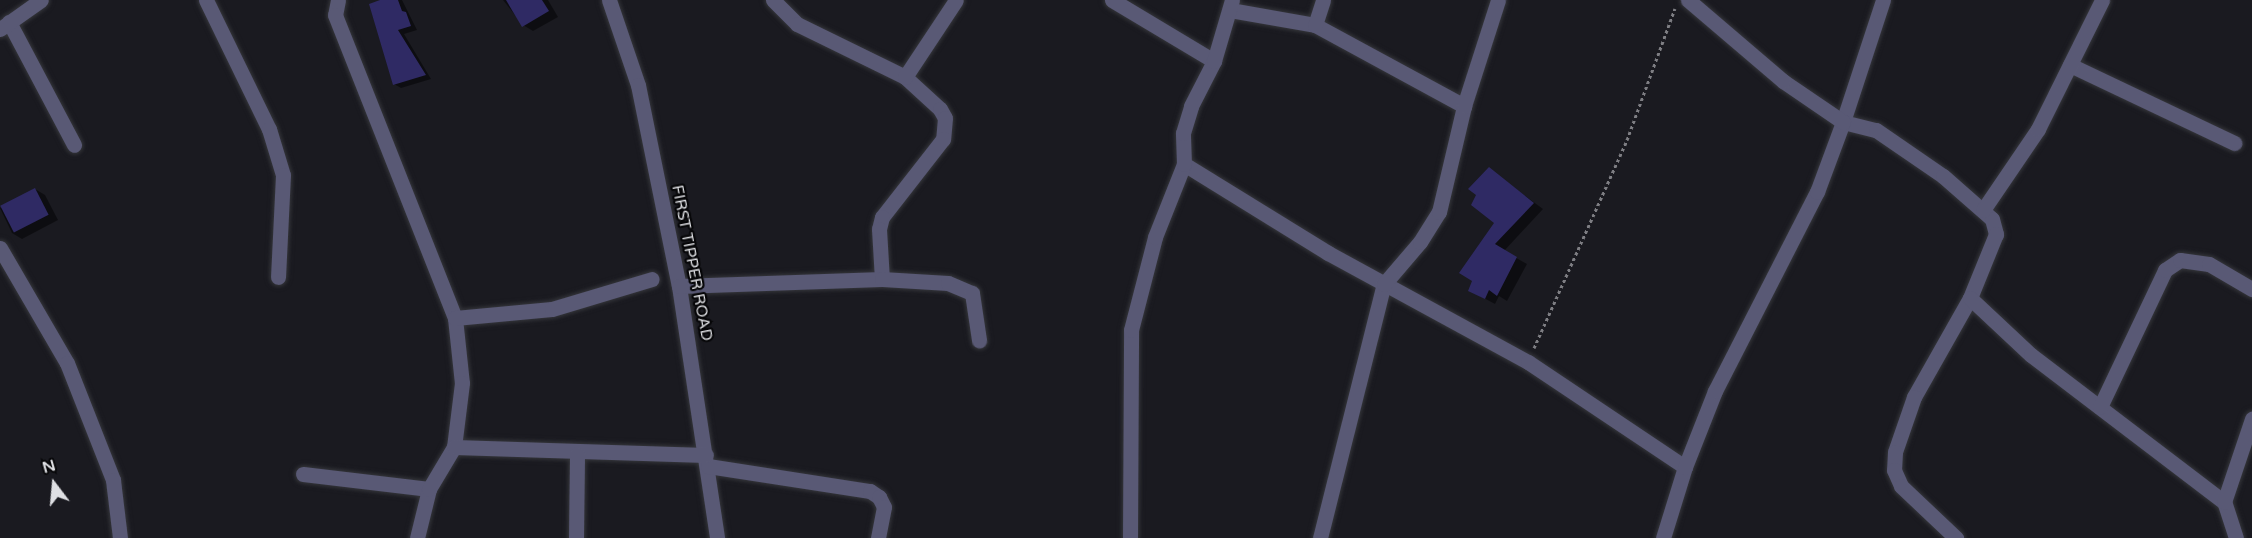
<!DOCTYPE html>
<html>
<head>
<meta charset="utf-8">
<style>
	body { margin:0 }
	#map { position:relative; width:2252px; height:538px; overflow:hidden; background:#1a1a20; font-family:"Varela Round",sans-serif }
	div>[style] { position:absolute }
	.shadow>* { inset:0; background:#0007 }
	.building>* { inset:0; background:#2f2a64; transform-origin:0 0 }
	.path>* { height:3px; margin-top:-1.5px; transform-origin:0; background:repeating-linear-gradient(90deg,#7e7e83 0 3px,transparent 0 6px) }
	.roads { filter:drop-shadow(0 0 2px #35363b) drop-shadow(0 0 2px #35363b) }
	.minor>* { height:15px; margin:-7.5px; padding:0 7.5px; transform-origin:7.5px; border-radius:7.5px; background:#595975 }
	span { translate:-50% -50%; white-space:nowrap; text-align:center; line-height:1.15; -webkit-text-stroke:4.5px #060608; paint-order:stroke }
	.street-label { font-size:16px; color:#dedfe3 }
	.north { position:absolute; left:24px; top:454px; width:60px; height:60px; -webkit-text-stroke:4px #060608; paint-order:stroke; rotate:344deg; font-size:16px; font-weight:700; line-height:24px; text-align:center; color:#dedfe3 }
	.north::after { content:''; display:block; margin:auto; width:21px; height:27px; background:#dedfe3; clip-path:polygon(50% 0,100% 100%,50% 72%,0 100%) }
</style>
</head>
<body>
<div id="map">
	<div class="shadow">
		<div style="clip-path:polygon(384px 0,402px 0,417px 30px,404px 34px,431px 79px,401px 88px,394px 84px)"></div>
		<div style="clip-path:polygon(503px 0,548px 0,558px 17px,533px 31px,523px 25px)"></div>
		<div style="clip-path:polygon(1489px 169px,1543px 209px,1504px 251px,1527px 264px,1507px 301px,1499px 296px,1495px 304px,1480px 296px,1496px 223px)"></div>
		<div style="clip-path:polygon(35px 189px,45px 195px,58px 220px,22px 239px,12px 233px,0 208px)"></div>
	</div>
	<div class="building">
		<div style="clip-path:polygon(380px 0,398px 0,402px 11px,406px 12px,411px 26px,398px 30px,426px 75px,393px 85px,369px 4px)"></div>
		<div style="clip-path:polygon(506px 0,542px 0,549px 11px,522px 27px)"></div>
		<div style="clip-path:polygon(1489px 167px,1534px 203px,1495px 244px,1517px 257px,1497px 296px,1489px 290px,1485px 299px,1468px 291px,1472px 281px,1459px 273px,1494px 223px,1471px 205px,1476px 195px,1468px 189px)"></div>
		<div style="left:35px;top:188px;width:30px;height:39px;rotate:63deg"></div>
	</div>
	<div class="path">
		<div style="left:1534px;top:348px;width:228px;rotate:-65.9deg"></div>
		<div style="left:1627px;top:140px;width:140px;rotate:-70deg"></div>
	</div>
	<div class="roads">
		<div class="minor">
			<div style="left:206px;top:0;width:144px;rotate:64deg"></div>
			<div style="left:269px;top:129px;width:48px;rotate:73.1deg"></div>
			<div style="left:283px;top:175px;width:102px;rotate:92.8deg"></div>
			<div style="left:338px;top:0;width:15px;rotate:101deg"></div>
			<div style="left:335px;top:15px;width:326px;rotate:68.4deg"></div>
			<div style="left:455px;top:318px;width:65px;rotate:83.9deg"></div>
			<div style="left:462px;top:383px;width:64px;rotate:97.1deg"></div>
			<div style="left:609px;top:0;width:90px;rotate:71.2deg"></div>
			<div style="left:638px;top:85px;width:205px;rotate:78.5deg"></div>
			<div style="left:679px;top:286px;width:255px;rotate:81.4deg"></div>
			<div style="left:773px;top:0;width:34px;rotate:45deg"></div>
			<div style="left:797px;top:24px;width:120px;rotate:26.1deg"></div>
			<div style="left:905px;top:77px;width:47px;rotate:42.4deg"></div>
			<div style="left:940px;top:109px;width:10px;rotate:61deg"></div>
			<div style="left:945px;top:118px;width:21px;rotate:95deg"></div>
			<div style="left:943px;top:139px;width:99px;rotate:128deg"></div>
			<div style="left:882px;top:217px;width:12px;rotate:104deg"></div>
			<div style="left:879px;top:229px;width:50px;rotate:86.6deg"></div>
			<div style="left:1112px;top:0;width:119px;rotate:30.9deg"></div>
			<div style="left:1883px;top:0;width:128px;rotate:108.2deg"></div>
			<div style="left:1843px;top:122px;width:34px;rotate:14deg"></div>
			<div style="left:1876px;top:130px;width:81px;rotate:34.5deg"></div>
			<div style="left:1943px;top:176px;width:65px;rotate:41.3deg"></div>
			<div style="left:1992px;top:219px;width:16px;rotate:75deg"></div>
			<div style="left:1996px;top:234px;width:69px;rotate:112.1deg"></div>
			<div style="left:1970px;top:298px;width:114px;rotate:119.5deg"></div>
			<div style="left:1914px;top:397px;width:58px;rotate:109.1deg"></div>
			<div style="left:1895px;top:452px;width:18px;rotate:93deg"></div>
			<div style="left:1894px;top:470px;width:17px;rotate:66deg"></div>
			<div style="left:1901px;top:486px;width:76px;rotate:43.4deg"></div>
			<div style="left:1230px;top:10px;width:86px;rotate:10deg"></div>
			<div style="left:1315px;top:25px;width:170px;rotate:28.5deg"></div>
			<div style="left:9px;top:22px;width:139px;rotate:62.1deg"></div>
			<div style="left:1315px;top:25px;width:26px;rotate:-72deg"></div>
			<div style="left:0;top:29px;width:50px;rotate:-35.3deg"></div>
			<div style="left:2070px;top:65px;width:182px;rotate:25.4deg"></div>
			<div style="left:905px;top:77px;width:92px;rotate:-56.5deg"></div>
			<div style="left:1184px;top:164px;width:169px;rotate:31.7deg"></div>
			<div style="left:1328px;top:253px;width:228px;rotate:28.6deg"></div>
			<div style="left:1528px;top:362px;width:189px;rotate:33.8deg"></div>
			<div style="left:1983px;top:210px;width:98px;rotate:-55.8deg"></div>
			<div style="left:2038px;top:129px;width:144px;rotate:-63.6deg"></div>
			<div style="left:0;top:248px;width:133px;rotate:59.8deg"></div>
			<div style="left:67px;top:363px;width:126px;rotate:68.5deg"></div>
			<div style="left:113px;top:480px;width:58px;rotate:83.1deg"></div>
			<div style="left:679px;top:286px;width:203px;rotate:-2deg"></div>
			<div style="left:882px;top:279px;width:66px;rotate:3.5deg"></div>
			<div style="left:948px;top:283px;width:26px;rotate:23deg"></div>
			<div style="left:972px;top:293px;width:48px;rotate:81.5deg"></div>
			<div style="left:1970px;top:298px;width:83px;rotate:43.1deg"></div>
			<div style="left:2031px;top:355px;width:243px;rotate:37.3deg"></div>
			<div style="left:455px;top:318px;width:97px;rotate:-5.3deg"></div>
			<div style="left:552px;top:309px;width:104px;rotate:-16.7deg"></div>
			<div style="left:2100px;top:407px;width:152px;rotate:-64.6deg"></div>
			<div style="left:2165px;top:270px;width:18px;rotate:-34deg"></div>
			<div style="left:2180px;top:260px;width:29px;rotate:8deg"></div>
			<div style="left:2209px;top:264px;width:50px;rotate:30.2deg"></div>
			<div style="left:708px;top:466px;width:164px;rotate:8.8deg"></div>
			<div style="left:870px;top:491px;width:11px;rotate:34deg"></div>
			<div style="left:879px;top:497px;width:11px;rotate:63deg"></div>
			<div style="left:884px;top:507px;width:32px;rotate:101deg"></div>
			<div style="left:303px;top:474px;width:127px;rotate:6.8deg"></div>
			<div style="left:417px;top:538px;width:50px;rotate:-76.2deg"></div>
			<div style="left:429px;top:489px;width:49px;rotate:-59.2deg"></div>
			<div style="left:454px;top:447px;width:252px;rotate:1.8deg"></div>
			<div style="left:576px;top:538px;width:84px;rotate:-89.3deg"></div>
			<div style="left:1130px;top:538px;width:208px;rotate:-89.7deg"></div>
			<div style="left:1131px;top:330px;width:96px;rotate:-75.5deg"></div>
			<div style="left:1155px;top:237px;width:79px;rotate:-68.3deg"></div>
			<div style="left:1184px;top:164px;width:31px;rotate:-92deg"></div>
			<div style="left:1183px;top:133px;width:28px;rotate:-73deg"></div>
			<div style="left:1191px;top:106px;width:51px;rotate:-62.9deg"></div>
			<div style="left:1214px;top:61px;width:64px;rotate:-73.6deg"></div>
			<div style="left:1320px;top:538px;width:262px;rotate:-75.9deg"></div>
			<div style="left:1384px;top:284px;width:55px;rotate:-49.4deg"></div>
			<div style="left:1420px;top:242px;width:36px;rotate:-58deg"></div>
			<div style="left:1439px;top:212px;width:109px;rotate:-76.7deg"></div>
			<div style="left:1464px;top:106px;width:111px;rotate:-72.2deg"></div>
			<div style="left:1663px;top:538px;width:74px;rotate:-72.8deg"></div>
			<div style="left:1685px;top:467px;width:82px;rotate:-68.5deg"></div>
			<div style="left:1715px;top:391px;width:224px;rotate:-62.9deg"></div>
			<div style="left:1817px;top:192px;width:75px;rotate:-69.6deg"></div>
			<div style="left:1843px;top:122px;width:73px;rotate:-145.7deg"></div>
			<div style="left:1783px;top:81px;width:125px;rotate:-139.5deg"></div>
			<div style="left:2236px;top:538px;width:38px;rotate:-108deg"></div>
			<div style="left:2224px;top:502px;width:88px;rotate:-71.4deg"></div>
		</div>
	</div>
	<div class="street-label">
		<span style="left:692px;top:263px;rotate:79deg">FIRST TIPPER ROAD</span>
	</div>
	<div class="north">N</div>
</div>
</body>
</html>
